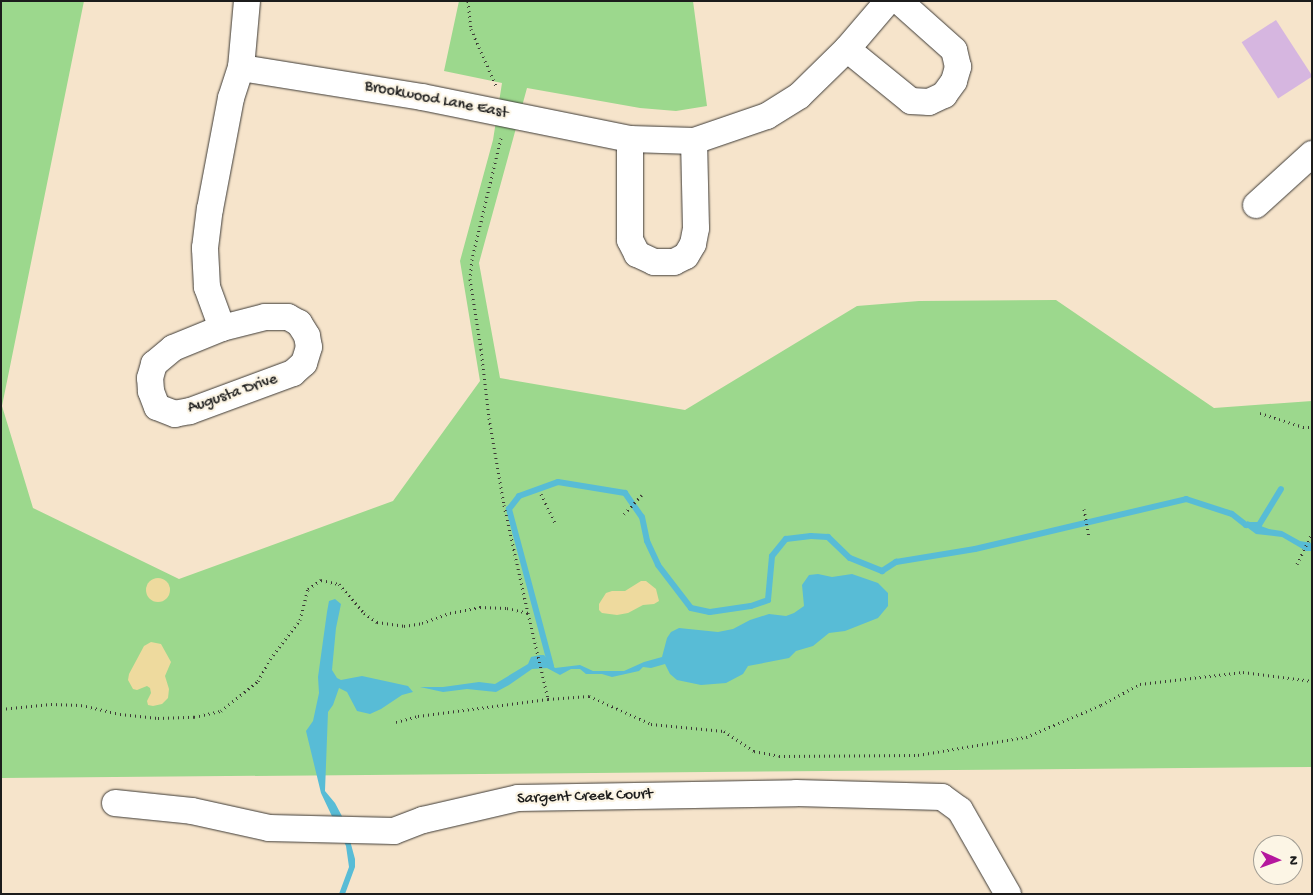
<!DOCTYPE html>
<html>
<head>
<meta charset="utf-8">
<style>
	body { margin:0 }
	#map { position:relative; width:1313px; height:895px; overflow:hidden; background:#f6e4cb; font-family:"Gochi Hand",sans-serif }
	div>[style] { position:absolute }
	.green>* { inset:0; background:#9cd88d }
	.sand>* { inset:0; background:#eeda9e }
	.round { border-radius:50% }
	.water>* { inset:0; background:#58bcd6 }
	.stream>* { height:6px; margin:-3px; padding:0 3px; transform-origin:3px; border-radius:3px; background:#58bcd6 }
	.building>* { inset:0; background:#d6b6e0; transform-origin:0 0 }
	.path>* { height:3px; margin-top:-1.5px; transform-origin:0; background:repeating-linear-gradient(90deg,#3d3a36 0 1px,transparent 0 5px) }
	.roads { filter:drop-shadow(0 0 1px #3d3a36) drop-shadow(0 0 1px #3d3a36) }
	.minor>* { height:26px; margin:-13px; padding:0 13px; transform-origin:13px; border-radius:13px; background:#fff }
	span { translate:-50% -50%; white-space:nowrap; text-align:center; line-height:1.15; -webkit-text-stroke:4.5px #fcf5e5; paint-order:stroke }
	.street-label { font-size:16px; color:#1c1c1c }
	.frame { position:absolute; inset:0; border:2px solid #1c1c1c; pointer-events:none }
	.north { position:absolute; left:1253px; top:835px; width:50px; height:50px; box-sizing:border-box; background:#fcf5e5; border:1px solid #a29e95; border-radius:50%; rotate:92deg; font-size:14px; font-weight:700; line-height:20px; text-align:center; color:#1c1c1c }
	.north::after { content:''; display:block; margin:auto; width:18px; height:22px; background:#b5179e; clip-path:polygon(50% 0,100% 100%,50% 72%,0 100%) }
</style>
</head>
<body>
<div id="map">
	<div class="green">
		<div style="clip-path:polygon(1px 1px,84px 1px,2px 406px,33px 508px,179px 579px,393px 501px,480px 381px,460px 261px,493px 140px,502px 83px,444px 71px,459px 1px,693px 1px,707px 106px,676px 111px,640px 108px,527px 88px,479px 263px,500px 378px,685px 410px,857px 306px,919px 301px,1056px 300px,1214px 408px,1312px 401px,1312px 767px,1px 778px)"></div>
	</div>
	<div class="sand">
		<div class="round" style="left:146px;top:578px;width:24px;height:24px"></div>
		<div style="clip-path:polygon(641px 581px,646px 581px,656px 589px,659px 601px,654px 604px,643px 605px,628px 613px,617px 615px,602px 613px,599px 610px,599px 604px,606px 593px,612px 591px,625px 591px)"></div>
		<div style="clip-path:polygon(151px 642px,161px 644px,171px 662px,165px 676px,169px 689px,168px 698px,162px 704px,153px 706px,148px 705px,147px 701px,151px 693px,150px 688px,147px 686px,137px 690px,133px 689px,128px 680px,129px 674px,144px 646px)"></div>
	</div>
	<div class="water">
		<div style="clip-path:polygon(1247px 521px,1269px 529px,1282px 531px,1300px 541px,1312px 543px,1312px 551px,1306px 551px,1282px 537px,1256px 534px,1248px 528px)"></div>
		<div style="clip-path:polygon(818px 574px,832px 577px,852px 574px,878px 583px,888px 593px,888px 606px,878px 618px,845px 631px,829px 633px,813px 646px,796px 651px,789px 658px,748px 666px,743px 674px,726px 683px,701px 685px,677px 680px,670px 674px,665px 664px,651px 668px,643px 667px,639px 671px,612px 677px,602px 674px,586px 674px,580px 669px,571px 669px,560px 675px,547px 668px,532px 669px,509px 685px,496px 692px,467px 689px,443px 692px,420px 687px,443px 687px,479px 682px,495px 684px,528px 664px,531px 657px,540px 655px,544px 655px,555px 668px,580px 665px,593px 671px,624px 671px,644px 662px,662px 657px,667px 638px,671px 632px,679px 628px,718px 632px,733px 629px,750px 620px,769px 614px,786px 616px,794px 613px,804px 606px,802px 585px,809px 575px)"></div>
		<div style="clip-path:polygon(335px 599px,341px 604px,336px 628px,332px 670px,337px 678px,341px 680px,362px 676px,408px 686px,413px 692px,402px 695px,381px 709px,370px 714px,357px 711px,347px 692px,339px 688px,333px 705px,328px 712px,325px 791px,335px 803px,345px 822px,355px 859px,355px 867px,345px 894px,339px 894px,349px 867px,346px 846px,321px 793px,306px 731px,313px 721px,319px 693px,318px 677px,327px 612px,329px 601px)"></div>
	</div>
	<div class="stream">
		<div style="left:551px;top:666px;width:163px;rotate:-105deg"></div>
		<div style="left:509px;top:509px;width:16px;rotate:-52deg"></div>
		<div style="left:519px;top:496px;width:41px;rotate:-19.7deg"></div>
		<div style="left:558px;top:482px;width:68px;rotate:9.3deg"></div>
		<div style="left:625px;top:493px;width:29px;rotate:55deg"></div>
		<div style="left:642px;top:517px;width:25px;rotate:78deg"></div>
		<div style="left:647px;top:541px;width:26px;rotate:65deg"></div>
		<div style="left:658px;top:565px;width:54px;rotate:52.5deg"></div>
		<div style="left:691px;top:608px;width:19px;rotate:12deg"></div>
		<div style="left:710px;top:612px;width:41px;rotate:-8.3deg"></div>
		<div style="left:751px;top:606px;width:18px;rotate:-19deg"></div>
		<div style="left:768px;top:600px;width:44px;rotate:-84.8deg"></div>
		<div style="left:772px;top:556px;width:22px;rotate:-51deg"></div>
		<div style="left:786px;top:539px;width:25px;rotate:-7deg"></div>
		<div style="left:811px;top:536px;width:17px;rotate:3deg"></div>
		<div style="left:828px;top:537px;width:30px;rotate:44deg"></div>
		<div style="left:850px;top:558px;width:35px;rotate:22deg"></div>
		<div style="left:882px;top:571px;width:17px;rotate:-33deg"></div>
		<div style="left:896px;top:562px;width:80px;rotate:-9.3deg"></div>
		<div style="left:975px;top:549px;width:217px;rotate:-13.3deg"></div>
		<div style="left:1186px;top:499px;width:48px;rotate:18.1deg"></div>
		<div style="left:1232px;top:514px;width:18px;rotate:38deg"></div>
		<div style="left:1246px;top:525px;width:13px"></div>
		<div style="left:1259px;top:525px;width:42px;rotate:-58.6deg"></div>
	</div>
	<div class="building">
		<div style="left:1276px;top:20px;width:67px;height:41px;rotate:57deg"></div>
	</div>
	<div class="path">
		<div style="left:468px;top:1px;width:28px;rotate:84deg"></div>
		<div style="left:471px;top:29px;width:64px;rotate:66.2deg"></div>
		<div style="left:501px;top:138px;width:124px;rotate:103.5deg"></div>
		<div style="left:472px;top:259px;width:20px;rotate:96deg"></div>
		<div style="left:470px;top:279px;width:71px;rotate:81.1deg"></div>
		<div style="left:481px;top:349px;width:69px;rotate:83.4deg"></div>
		<div style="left:489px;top:418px;width:88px;rotate:80.2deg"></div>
		<div style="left:504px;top:505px;width:111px;rotate:77.5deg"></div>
		<div style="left:1260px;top:413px;width:45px;rotate:18deg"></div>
		<div style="left:1303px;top:427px;width:9px"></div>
		<div style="left:541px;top:494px;width:34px;rotate:64deg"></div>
		<div style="left:1084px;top:509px;width:28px;rotate:80deg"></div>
		<div style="left:624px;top:514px;width:26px;rotate:-47deg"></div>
		<div style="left:1297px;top:564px;width:34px;rotate:-64deg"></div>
		<div style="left:1px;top:709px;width:50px;rotate:-5.7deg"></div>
		<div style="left:51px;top:704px;width:30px;rotate:2deg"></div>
		<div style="left:81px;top:705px;width:40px;rotate:13deg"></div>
		<div style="left:120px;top:714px;width:38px;rotate:6deg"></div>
		<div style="left:158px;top:718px;width:36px;rotate:-2deg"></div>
		<div style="left:194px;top:717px;width:28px;rotate:-13deg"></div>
		<div style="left:221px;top:711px;width:48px;rotate:-39deg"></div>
		<div style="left:258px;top:681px;width:25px;rotate:-61deg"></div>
		<div style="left:270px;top:659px;width:49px;rotate:-52.4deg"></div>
		<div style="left:300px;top:620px;width:32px;rotate:-76deg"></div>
		<div style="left:308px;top:589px;width:16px;rotate:-35deg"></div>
		<div style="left:321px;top:580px;width:18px;rotate:13deg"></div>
		<div style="left:339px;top:584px;width:38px;rotate:49deg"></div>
		<div style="left:364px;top:613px;width:16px;rotate:35deg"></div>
		<div style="left:377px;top:622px;width:27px;rotate:8deg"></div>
		<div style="left:404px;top:626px;width:18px;rotate:-9deg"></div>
		<div style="left:422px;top:623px;width:30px;rotate:-20deg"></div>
		<div style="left:450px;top:613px;width:31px;rotate:-11deg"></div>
		<div style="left:480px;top:607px;width:27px;rotate:2deg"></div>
		<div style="left:507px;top:608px;width:22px;rotate:13deg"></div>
		<div style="left:528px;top:613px;width:88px;rotate:76.9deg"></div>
		<div style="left:396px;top:722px;width:23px;rotate:-15deg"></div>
		<div style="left:418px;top:716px;width:131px;rotate:-7.5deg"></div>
		<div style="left:548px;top:699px;width:41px;rotate:-4.2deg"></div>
		<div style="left:589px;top:696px;width:68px;rotate:24.3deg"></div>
		<div style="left:651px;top:724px;width:73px;rotate:5.5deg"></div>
		<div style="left:724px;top:731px;width:36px;rotate:34deg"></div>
		<div style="left:754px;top:751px;width:25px;rotate:11deg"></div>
		<div style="left:779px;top:756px;width:139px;rotate:-0.4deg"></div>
		<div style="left:918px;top:755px;width:109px;rotate:-9.5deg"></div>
		<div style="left:1026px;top:737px;width:82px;rotate:-23.1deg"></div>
		<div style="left:1101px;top:705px;width:44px;rotate:-28.3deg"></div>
		<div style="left:1140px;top:684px;width:104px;rotate:-6.6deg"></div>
		<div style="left:1243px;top:672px;width:70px;rotate:7.4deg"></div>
	</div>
	<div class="roads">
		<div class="minor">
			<div style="left:847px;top:49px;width:82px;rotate:39.1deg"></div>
			<div style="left:911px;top:101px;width:18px;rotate:3deg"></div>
			<div style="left:929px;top:102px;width:17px;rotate:-25deg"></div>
			<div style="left:944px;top:95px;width:17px;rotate:-54deg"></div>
			<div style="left:954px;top:81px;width:15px;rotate:-74deg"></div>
			<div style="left:958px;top:67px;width:17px;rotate:-103deg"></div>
			<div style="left:954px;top:50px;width:74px;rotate:-138.3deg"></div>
			<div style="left:241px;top:68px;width:183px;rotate:9.1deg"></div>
			<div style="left:422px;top:97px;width:212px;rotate:11.4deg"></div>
			<div style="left:630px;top:139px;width:64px;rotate:1.8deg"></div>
			<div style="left:694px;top:141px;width:77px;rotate:-18.9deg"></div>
			<div style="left:767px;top:116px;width:38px;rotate:-32deg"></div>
			<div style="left:799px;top:96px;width:67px;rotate:-44.4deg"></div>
			<div style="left:847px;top:49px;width:63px;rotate:-49.5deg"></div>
			<div style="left:630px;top:139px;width:101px;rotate:90deg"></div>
			<div style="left:630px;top:240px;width:16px;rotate:63deg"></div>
			<div style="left:637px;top:254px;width:19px;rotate:25deg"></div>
			<div style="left:654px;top:262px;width:20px"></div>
			<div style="left:674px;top:262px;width:13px;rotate:-27deg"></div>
			<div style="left:686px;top:256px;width:14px;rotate:-60deg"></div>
			<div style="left:693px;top:244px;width:16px;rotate:-79deg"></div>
			<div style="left:696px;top:228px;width:87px;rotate:-91.3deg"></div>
			<div style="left:1256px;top:205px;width:76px;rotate:-42.3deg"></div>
			<div style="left:265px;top:317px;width:23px"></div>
			<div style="left:288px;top:317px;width:13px;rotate:29deg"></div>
			<div style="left:299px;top:323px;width:15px;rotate:58deg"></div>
			<div style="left:307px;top:336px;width:11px;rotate:80deg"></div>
			<div style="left:309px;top:347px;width:17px;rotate:107deg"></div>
			<div style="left:304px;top:363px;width:15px;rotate:138deg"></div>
			<div style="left:293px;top:373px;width:110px;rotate:159.7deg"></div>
			<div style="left:190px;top:411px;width:15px;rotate:169deg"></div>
			<div style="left:175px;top:414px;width:19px;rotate:-159deg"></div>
			<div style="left:157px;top:407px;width:17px;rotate:-111deg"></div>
			<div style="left:151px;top:391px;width:13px;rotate:-94deg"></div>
			<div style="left:150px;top:378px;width:15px;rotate:-74deg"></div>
			<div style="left:154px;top:364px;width:25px;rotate:-40deg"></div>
			<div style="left:173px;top:348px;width:53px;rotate:-22.2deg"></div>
			<div style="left:222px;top:328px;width:44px;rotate:-14.3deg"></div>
			<div style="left:222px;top:328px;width:44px;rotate:-110.1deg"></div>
			<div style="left:207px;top:287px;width:39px;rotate:-93deg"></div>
			<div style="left:205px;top:248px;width:39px;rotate:-83deg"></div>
			<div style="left:210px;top:209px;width:113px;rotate:-79.3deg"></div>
			<div style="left:231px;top:98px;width:32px;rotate:-72deg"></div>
			<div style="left:241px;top:68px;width:67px;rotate:-84.9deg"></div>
			<div style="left:115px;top:803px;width:77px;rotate:5.9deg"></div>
			<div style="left:192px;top:811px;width:79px;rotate:12.4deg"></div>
			<div style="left:269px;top:828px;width:125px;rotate:1.4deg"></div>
			<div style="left:394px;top:831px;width:31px;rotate:-21deg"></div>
			<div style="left:423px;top:820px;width:98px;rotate:-13deg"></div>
			<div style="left:518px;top:798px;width:278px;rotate:-1deg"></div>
			<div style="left:796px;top:793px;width:146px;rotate:1.6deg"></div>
			<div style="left:942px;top:797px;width:22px;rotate:36deg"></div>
			<div style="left:960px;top:810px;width:97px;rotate:60.3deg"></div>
		</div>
	</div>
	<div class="street-label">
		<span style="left:436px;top:101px;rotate:11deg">Brookwood Lane East</span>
		<span style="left:233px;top:395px;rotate:-19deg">Augusta Drive</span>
		<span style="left:585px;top:798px;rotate:-2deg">Sargent Creek Court</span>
	</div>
	<div class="frame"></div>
	<div class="north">N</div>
</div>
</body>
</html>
